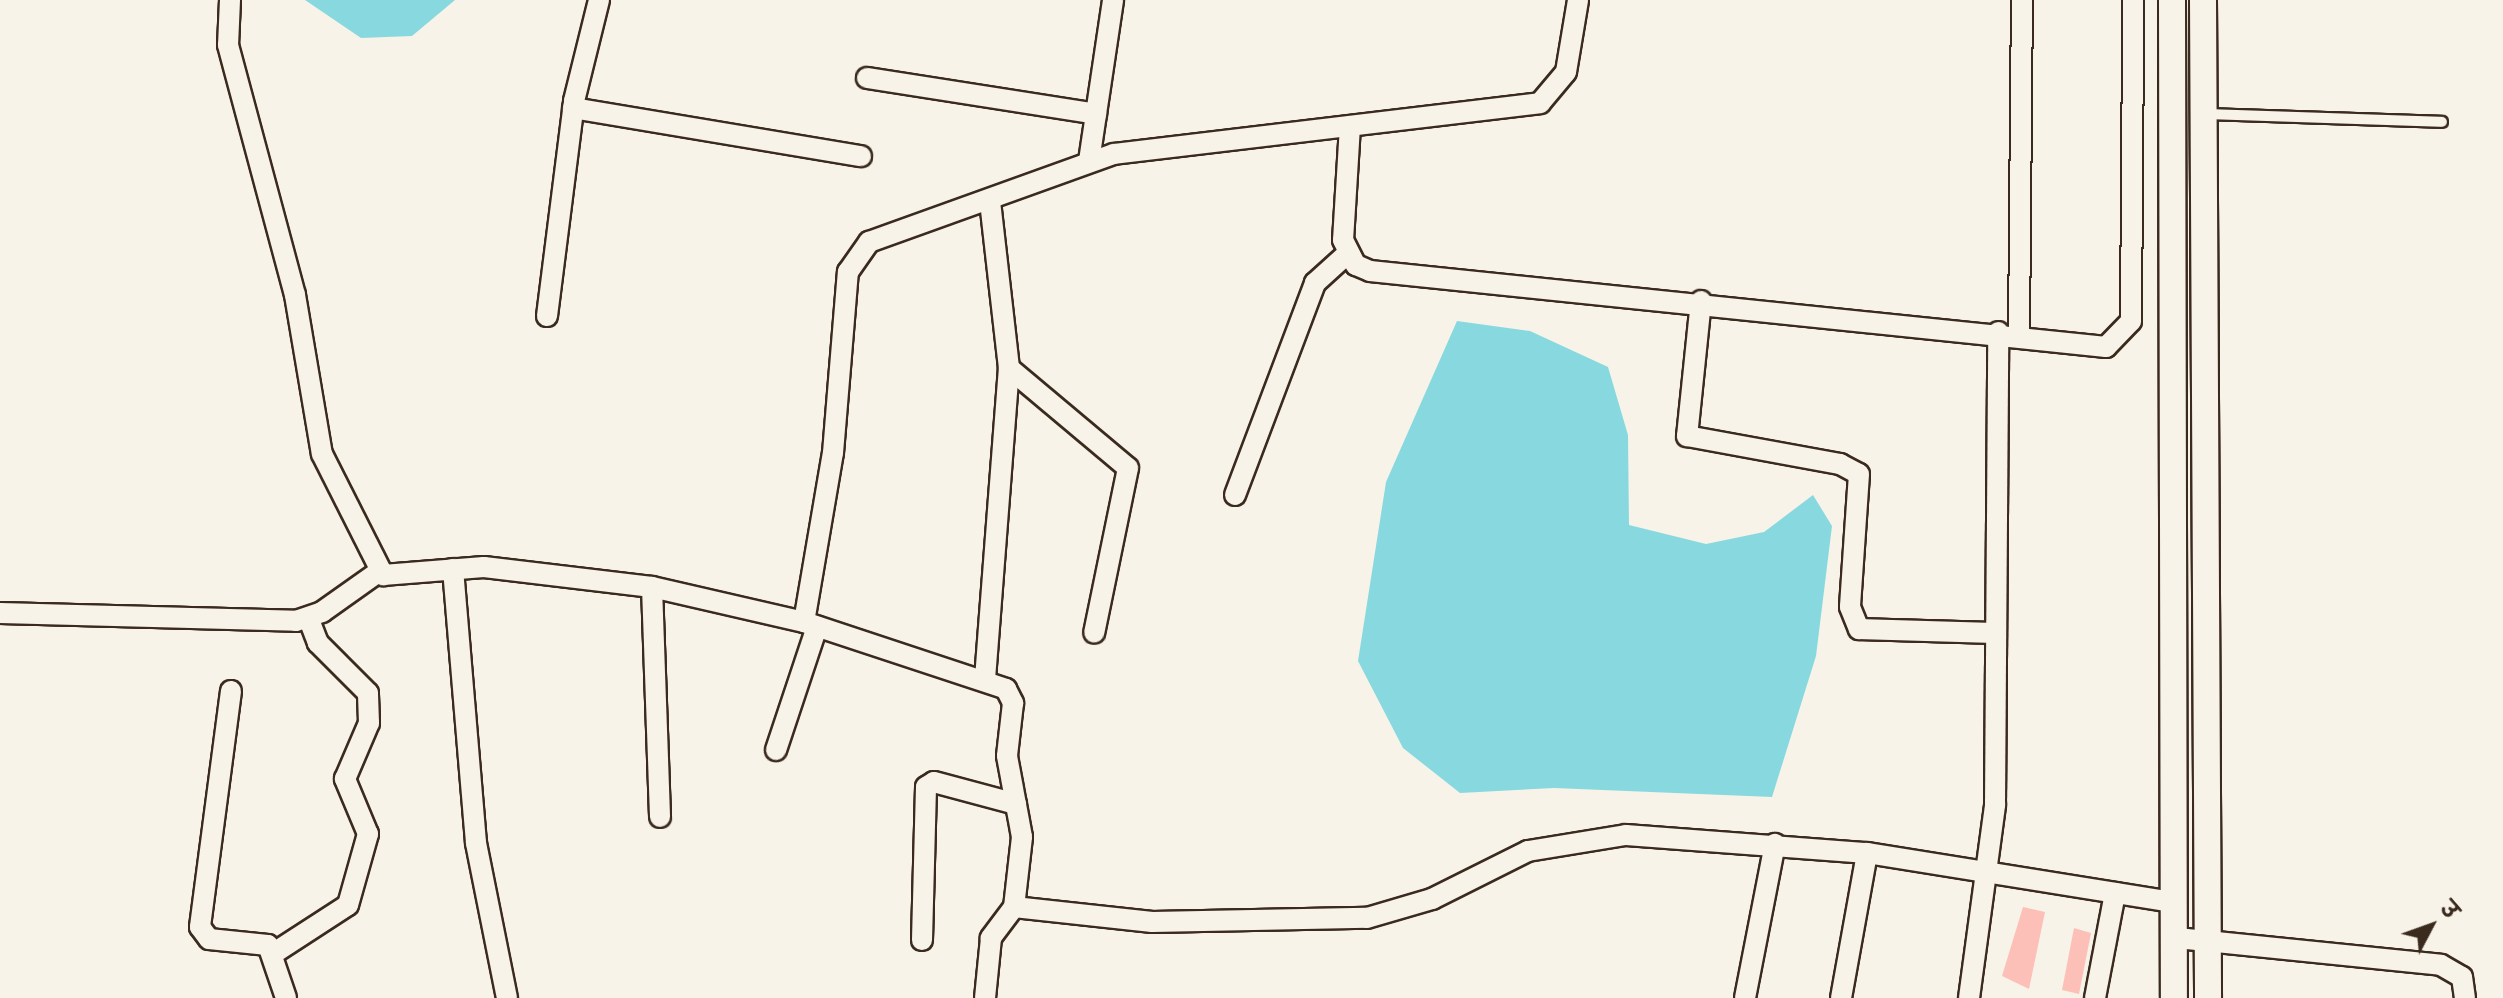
<!DOCTYPE html>
<html>
<head>
<meta charset="utf-8">
<style>
	body { margin:0 }
	#map { position:relative; width:2503px; height:998px; overflow:hidden; background:#f7f3e8; font-family:Sriracha,"Playpen Sans Deva",sans-serif }
	div>[style] { position:absolute }
	[style*='--x'] { left:calc(var(--x)*1px); top:calc(var(--y)*1px); width:calc(var(--w)*1px); rotate:calc(var(--a)*1deg) }
	.water>* { inset:0; background:#88d9df }
	.building>* { inset:0; background:#fcc0b8 }
	.roads { filter:drop-shadow(2px 0 #3b2a1e) drop-shadow(-2px 0 #3b2a1e) drop-shadow(0 2px #3b2a1e) drop-shadow(0 -2px #3b2a1e) }
	.service>* { height:10px; margin:-5px; padding:0 5px; transform-origin:5px; border-radius:5px; background:#f7f3e8 }
	.minor>* { height:20px; margin:-10px; padding:0 10px; transform-origin:10px; border-radius:10px; background:#f7f3e8 }
	.tertiary>* { height:26px; margin:-13px; padding:0 13px; transform-origin:13px; border-radius:13px; background:#f7f3e8 }
	span { translate:-50% -50%; white-space:nowrap; text-align:center; line-height:1.15; -webkit-text-stroke:6px #f7f3e8; paint-order:stroke }
	.north { position:absolute; left:2391px; top:886px; width:80px; height:80px; -webkit-text-stroke:6px #f7f3e8; paint-order:stroke; rotate:49deg; font-size:22px; font-weight:700; line-height:32px; text-align:center; color:#3b2a1e }
	.north::after { content:''; display:block; margin:auto; width:28px; height:36px; background:#3b2a1e; clip-path:polygon(50% 0,100% 100%,50% 72%,0 100%) }
</style>
</head>
<body>
<div id="map">
	<div class="water">
		<div style="clip-path:polygon(305px 0,455px 0,412px 36px,361px 38px)"></div>
		<div style="clip-path:polygon(1457px 321px,1530px 331px,1608px 367px,1628px 435px,1629px 525px,1706px 544px,1764px 532px,1813px 495px,1832px 526px,1816px 656px,1772px 797px,1554px 788px,1460px 793px,1403px 748px,1358px 661px,1386px 482px)"></div>
	</div>
	<div class="building">
		<div style="clip-path:polygon(2023px 907px,2045px 912px,2029px 989px,2002px 976px)"></div>
		<div style="clip-path:polygon(2074px 928px,2091px 933px,2079px 994px,2062px 990px)"></div>
	</div>
	<div class="roads">
		<div class="service">
			<div style="--x:2204;--y:114;--w:238;--a:1.9"></div>
		</div>
		<div class="minor">
			<div style="--x:230;--y:0;--w:45;--a:92.5"></div>
			<div style="--x:228;--y:45;--w:259;--a:75"></div>
			<div style="--x:295;--y:295;--w:161;--a:80.4"></div>
			<div style="--x:322;--y:454;--w:136;--a:63.2"></div>
			<div style="--x:383;--y:575;--w:101;--a:-4.5"></div>
			<div style="--x:484;--y:567;--w:169;--a:6.8"></div>
			<div style="--x:652;--y:587;--w:156;--a:13"></div>
			<div style="--x:804;--y:622;--w:213;--a:18.3"></div>
			<div style="--x:1006;--y:689;--w:16;--a:63"></div>
			<div style="--x:1013;--y:703;--w:53;--a:96.5"></div>
			<div style="--x:1007;--y:756;--w:82;--a:79.5"></div>
			<div style="--x:1022;--y:837;--w:70;--a:96.5"></div>
			<div style="--x:1014;--y:907;--w:39;--a:127"></div>
			<div style="--x:991;--y:938;--w:60;--a:95.7"></div>
			<div style="--x:867;--y:78;--w:232;--a:8.9"></div>
			<div style="--x:573;--y:108;--w:292;--a:9.5"></div>
			<div style="--x:1350;--y:126;--w:114;--a:93.5"></div>
			<div style="--x:1343;--y:240;--w:28;--a:63"></div>
			<div style="--x:1356;--y:265;--w:15;--a:23"></div>
			<div style="--x:1370;--y:271;--w:740;--a:5.9"></div>
			<div style="--x:2106;--y:347;--w:36;--a:-46"></div>
			<div style="--x:2131;--y:321;--w:321;--a:-89.6"></div>
			<div style="--x:1089;--y:161;--w:163;--a:-81.5"></div>
			<div style="--x:1701;--y:301;--w:136;--a:95.9"></div>
			<div style="--x:1687;--y:436;--w:156;--a:10.4"></div>
			<div style="--x:1840;--y:464;--w:21;--a:28"></div>
			<div style="--x:1859;--y:474;--w:133;--a:93.9"></div>
			<div style="--x:1850;--y:607;--w:24;--a:68"></div>
			<div style="--x:1859;--y:629;--w:134;--a:1.7"></div>
			<div style="--x:547;--y:316;--w:217;--a:-82.8"></div>
			<div style="--x:574;--y:101;--w:104;--a:-76.1"></div>
			<div style="--x:2019;--y:335;--w:335;--a:-89.5"></div>
			<div style="--x:1009;--y:368;--w:155;--a:40"></div>
			<div style="--x:1128;--y:468;--w:168;--a:101.6"></div>
			<div style="--x:1235;--y:495;--w:227;--a:-69.3"></div>
			<div style="--x:1315;--y:283;--w:43;--a:-42.2"></div>
			<div style="--x:453;--y:569;--w:275;--a:85.2"></div>
			<div style="--x:476;--y:843;--w:158;--a:78.7"></div>
			<div style="--x:652;--y:587;--w:230;--a:88"></div>
			<div style="--x:0;--y:613;--w:296;--a:1.5"></div>
			<div style="--x:296;--y:621;--w:28;--a:-19"></div>
			<div style="--x:322;--y:612;--w:71;--a:-35.3"></div>
			<div style="--x:804;--y:622;--w:171;--a:-80.3"></div>
			<div style="--x:833;--y:453;--w:182;--a:-85.3"></div>
			<div style="--x:848;--y:272;--w:37;--a:-55"></div>
			<div style="--x:869;--y:242;--w:260;--a:-19.8"></div>
			<div style="--x:1114;--y:154;--w:429;--a:-6.8"></div>
			<div style="--x:1540;--y:103;--w:40;--a:-50"></div>
			<div style="--x:1566;--y:72;--w:73;--a:-80.5"></div>
			<div style="--x:985;--y:679;--w:312;--a:-85.6"></div>
			<div style="--x:1009;--y:368;--w:167;--a:-96.5"></div>
			<div style="--x:231;--y:691;--w:238;--a:97.5"></div>
			<div style="--x:200;--y:927;--w:15;--a:53"></div>
			<div style="--x:209;--y:939;--w:59;--a:5.8"></div>
			<div style="--x:268;--y:945;--w:56;--a:71.2"></div>
			<div style="--x:776;--y:750;--w:130;--a:-71.6"></div>
			<div style="--x:1014;--y:907;--w:139;--a:6.2"></div>
			<div style="--x:1152;--y:922;--w:215;--a:-1.1"></div>
			<div style="--x:1367;--y:918;--w:68;--a:-16.3"></div>
			<div style="--x:1432;--y:899;--w:107;--a:-26.6"></div>
			<div style="--x:1528;--y:851;--w:99;--a:-9.3"></div>
			<div style="--x:1626;--y:835;--w:242;--a:4.3"></div>
			<div style="--x:1867;--y:853;--w:311;--a:9.1"></div>
			<div style="--x:2177;--y:938;--w:265;--a:5.8"></div>
			<div style="--x:2441;--y:965;--w:24;--a:30"></div>
			<div style="--x:2462;--y:977;--w:21;--a:82"></div>
			<div style="--x:922;--y:940;--w:153;--a:-88.5"></div>
			<div style="--x:926;--y:787;--w:9;--a:-32"></div>
			<div style="--x:934;--y:782;--w:85;--a:15"></div>
			<div style="--x:274;--y:953;--w:88;--a:-33"></div>
			<div style="--x:348;--y:905;--w:74;--a:-74.3"></div>
			<div style="--x:368;--y:834;--w:60;--a:-112.7"></div>
			<div style="--x:345;--y:779;--w:61;--a:-66.8"></div>
			<div style="--x:369;--y:723;--w:30;--a:-92"></div>
			<div style="--x:368;--y:693;--w:71;--a:-135"></div>
			<div style="--x:318;--y:643;--w:26;--a:-111"></div>
			<div style="--x:1745;--y:998;--w:157;--a:-79"></div>
			<div style="--x:1841;--y:998;--w:147;--a:-79.8"></div>
			<div style="--x:1969;--y:998;--w:195;--a:-82.3"></div>
			<div style="--x:1995;--y:805;--w:473;--a:-89.6"></div>
			<div style="--x:2095;--y:998;--w:107;--a:-79.2"></div>
		</div>
		<div class="tertiary">
			<div style="--x:2172;--y:0;--w:998;--a:89.89"></div>
			<div style="--x:2203;--y:0;--w:998;--a:89.71"></div>
		</div>
	</div>
	<div class="north">उ</div>
</div>
</body>
</html>
